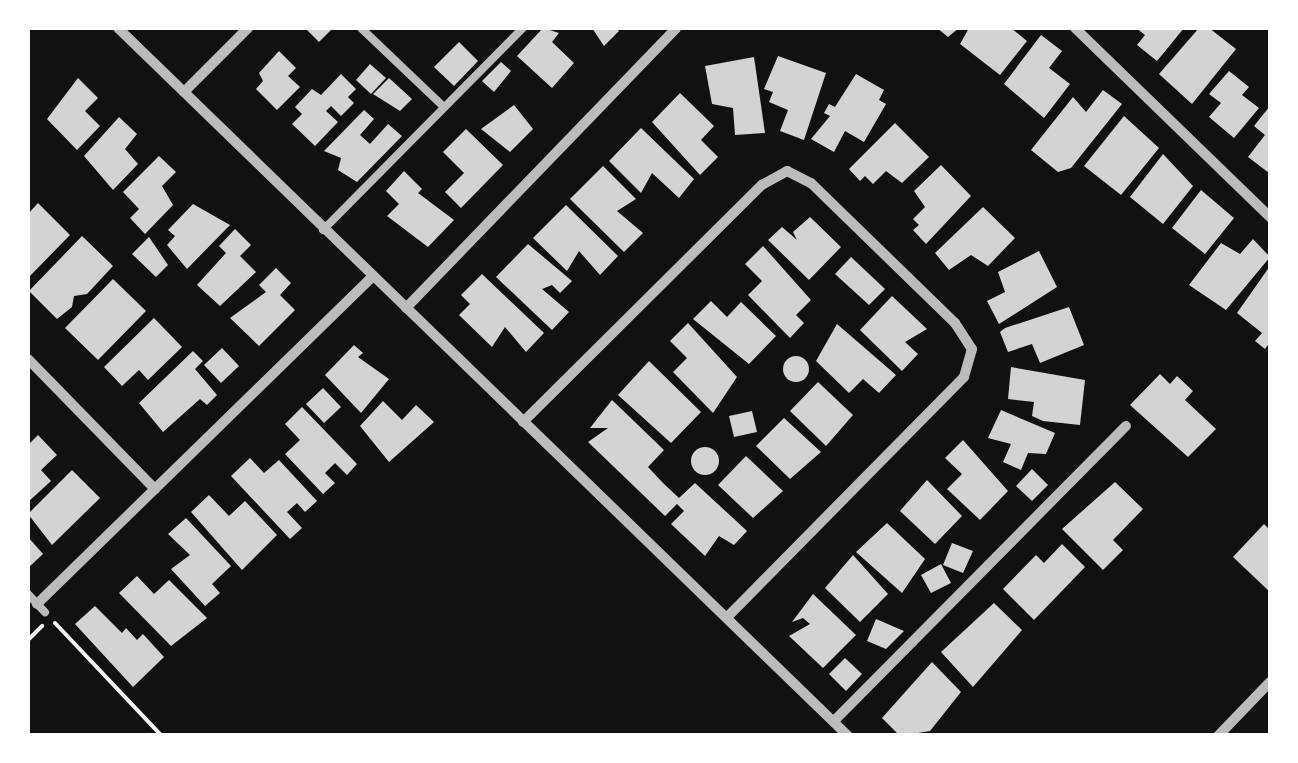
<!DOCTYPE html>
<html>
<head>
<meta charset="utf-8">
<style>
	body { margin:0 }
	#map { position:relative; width:1298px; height:763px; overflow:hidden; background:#111; font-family:Montserrat,sans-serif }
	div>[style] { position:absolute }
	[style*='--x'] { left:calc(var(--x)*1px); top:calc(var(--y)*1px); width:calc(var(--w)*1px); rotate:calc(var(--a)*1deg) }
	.building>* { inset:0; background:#d3d3d3 }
	.round { border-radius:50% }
	.path>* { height:4px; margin:-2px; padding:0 2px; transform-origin:2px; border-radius:2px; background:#f5f5f5 }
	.service>* { height:8px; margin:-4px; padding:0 4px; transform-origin:4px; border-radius:4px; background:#bcbcbc }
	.minor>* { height:10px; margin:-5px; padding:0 5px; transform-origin:5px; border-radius:5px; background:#bcbcbc }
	span { translate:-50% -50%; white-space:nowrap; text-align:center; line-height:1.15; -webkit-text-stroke:10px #fff; paint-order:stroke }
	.frame { position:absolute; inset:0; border:30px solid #fff; pointer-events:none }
</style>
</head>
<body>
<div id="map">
	<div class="building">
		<div style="clip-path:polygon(305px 28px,333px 28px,319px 42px)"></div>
		<div style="clip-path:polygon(543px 28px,559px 33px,552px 42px,574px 63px,552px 88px,517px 56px)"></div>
		<div style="clip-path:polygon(592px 28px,616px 28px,619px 31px,604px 46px)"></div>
		<div style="clip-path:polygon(937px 28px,959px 28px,948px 37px)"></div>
		<div style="clip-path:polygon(969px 28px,1011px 28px,1027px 41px,1000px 75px,960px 44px)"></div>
		<div style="clip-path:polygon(1136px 28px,1184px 28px,1157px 61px,1137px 45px,1145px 35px)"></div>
		<div style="clip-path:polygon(1199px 28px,1209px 28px,1236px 49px,1192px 104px,1159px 74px)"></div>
		<div style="clip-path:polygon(1041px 35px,1062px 51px,1049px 68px,1070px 84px,1044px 118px,1004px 84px)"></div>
		<div style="clip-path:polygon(459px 42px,478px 61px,454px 86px,434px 67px)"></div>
		<div style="clip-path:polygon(279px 51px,296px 68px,288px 76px,300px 87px,277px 110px,256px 89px,263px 81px,259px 73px)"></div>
		<div style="clip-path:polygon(778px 56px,826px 73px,804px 140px,780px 131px,788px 110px,769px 102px,773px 92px,764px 89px)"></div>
		<div style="clip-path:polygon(754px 57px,765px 133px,735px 135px,733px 108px,712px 104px,705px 66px)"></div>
		<div style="clip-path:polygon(501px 62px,511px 71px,494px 92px,482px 81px)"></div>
		<div style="clip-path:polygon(370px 64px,386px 78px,371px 94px,356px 80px)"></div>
		<div style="clip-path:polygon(1229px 71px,1249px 87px,1242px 95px,1259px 108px,1234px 138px,1209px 117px,1221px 103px,1209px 94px)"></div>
		<div style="clip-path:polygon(341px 74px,356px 89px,348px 97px,354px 103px,341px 116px,331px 106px,326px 111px,338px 122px,315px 146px,292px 124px,302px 114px,295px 107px,312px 89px,321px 95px)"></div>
		<div style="clip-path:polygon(856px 74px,884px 90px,879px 100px,886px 104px,864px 142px,845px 131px,834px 152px,811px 139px,830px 116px,824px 113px,829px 104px,835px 107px)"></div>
		<div style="clip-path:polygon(78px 78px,98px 98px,85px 111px,100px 126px,77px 150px,47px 119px)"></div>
		<div style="clip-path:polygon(389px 78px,412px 99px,400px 111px,373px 94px)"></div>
		<div style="clip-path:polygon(1103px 90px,1122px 104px,1071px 168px,1058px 172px,1031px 150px,1073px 97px,1086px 112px)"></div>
		<div style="clip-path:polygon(680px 93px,714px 126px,701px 140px,718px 157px,700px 175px,652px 122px)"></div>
		<div style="clip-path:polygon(514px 105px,533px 129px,510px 152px,481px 129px)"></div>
		<div style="clip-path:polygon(1270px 106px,1270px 171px,1269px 173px,1248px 157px,1265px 135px,1254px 126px)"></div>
		<div style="clip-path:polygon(364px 110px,374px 119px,360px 135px,370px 144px,388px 124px,402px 136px,357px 182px,338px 170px,341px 158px,324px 151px)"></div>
		<div style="clip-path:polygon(1124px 116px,1159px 148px,1121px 195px,1084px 166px)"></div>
		<div style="clip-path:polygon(119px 117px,137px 134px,125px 149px,138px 164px,113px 190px,84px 156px)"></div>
		<div style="clip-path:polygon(895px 123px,929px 157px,902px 183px,886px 171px,873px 184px,865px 176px,860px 181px,849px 169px)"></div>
		<div style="clip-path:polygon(641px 128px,694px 179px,679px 198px,652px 173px,641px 193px,609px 161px)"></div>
		<div style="clip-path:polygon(466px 129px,503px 165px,461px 208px,445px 192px,464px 173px,443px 152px)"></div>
		<div style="clip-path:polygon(1163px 154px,1193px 186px,1163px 224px,1130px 197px)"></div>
		<div style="clip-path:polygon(159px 156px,176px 172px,162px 186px,173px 205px,145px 234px,130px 218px,139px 209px,123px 192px)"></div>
		<div style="clip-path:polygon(941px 165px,971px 196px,926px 244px,913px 230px,919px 225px,913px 219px,925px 207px,914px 191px)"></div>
		<div style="clip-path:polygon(603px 166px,636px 199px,617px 211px,643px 233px,624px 252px,570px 199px)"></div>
		<div style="clip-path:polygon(404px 171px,422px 189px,418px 193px,454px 220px,428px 247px,387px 216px,399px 204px,386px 191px)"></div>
		<div style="clip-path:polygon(1201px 190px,1234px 218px,1205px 254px,1172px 228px)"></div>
		<div style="clip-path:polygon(38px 203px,70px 235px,28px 278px,28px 214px)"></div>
		<div style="clip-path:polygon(193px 204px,230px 225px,187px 269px,167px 245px,175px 236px,168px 230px)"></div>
		<div style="clip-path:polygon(566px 205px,618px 256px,600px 275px,579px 251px,567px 271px,533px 238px)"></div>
		<div style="clip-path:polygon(983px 207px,1015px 238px,988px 266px,971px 255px,949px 270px,935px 253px)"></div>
		<div style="clip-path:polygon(810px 217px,841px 247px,809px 280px,768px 240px,782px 227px,797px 240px,793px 232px)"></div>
		<div style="clip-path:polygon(235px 229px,251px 245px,240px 256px,256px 272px,220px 306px,197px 285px,226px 253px,219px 246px)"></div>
		<div style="clip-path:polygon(82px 236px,113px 266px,87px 294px,74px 296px,72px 307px,57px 319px,29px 291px)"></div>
		<div style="clip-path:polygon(149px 237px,168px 265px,156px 277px,132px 254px)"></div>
		<div style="clip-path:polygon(1253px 239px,1270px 257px,1226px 310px,1189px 285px,1221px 243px,1240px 254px)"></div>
		<div style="clip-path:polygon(528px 244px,572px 281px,560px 293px,552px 285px,542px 289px,569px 312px,552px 330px,496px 277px)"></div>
		<div style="clip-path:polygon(763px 246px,811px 300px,796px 315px,804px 323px,790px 338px,748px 295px,762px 281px,745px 264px)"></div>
		<div style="clip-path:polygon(1039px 251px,1057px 287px,999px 324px,987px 301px,1005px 292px,998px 272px)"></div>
		<div style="clip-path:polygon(851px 257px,885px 289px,869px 305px,835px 274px)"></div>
		<div style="clip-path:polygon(1270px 266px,1270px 342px,1265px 349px,1255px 341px,1262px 333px,1237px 313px)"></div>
		<div style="clip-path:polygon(276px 268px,291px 283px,280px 295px,295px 310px,259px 346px,230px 318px,266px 292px,259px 285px)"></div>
		<div style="clip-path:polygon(482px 274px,544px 333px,526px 352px,505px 327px,492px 347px,459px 315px,470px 304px,461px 295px)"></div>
		<div style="clip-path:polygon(113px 279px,146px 311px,98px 360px,65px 328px)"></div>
		<div style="clip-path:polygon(892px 296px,927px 329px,905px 342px,918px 354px,902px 371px,860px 330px)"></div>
		<div style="clip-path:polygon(711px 301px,727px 317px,741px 302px,776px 336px,749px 364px,693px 319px)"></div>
		<div style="clip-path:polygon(1069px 307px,1084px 345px,1040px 363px,1032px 344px,1008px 352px,1000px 332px,1005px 328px)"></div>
		<div style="clip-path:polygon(154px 318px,182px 347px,148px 380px,139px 370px,122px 386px,104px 367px)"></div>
		<div style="clip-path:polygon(688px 323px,737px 377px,713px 413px,673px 372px,687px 358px,670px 341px)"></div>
		<div style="clip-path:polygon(837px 324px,896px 375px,879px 393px,863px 379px,849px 393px,816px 361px)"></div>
		<div style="clip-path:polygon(354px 345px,363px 353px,358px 357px,389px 379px,361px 413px,325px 375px)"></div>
		<div style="clip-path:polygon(222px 348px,239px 366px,221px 383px,204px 365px)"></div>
		<div style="clip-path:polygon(193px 351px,203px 361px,195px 369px,217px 395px,207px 405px,200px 399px,163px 432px,139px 403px)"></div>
		<div class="round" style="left:783px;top:356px;width:26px;height:26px"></div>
		<div style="clip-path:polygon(649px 361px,701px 412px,671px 443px,618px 395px)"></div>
		<div style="clip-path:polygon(1011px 367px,1085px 380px,1080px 425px,1043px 421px,1032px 416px,1034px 402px,1008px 399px)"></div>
		<div style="clip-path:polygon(1160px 374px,1170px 384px,1177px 376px,1193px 391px,1185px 400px,1216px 429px,1188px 457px,1130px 405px)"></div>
		<div style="clip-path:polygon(818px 382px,853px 415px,826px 446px,790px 411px)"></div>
		<div style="clip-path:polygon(323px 388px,341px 407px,324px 423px,306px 404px)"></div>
		<div style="clip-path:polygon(612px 400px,664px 450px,648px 467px,663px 483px,679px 498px,695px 483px,747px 531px,734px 545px,719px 536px,705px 556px,671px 524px,684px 511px,677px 504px,665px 516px,588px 442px,608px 428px,590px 428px)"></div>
		<div style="clip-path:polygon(383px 401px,402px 420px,416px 405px,434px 422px,389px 462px,360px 426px)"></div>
		<div style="clip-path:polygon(302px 407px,357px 464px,347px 475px,335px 463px,325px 473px,335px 483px,323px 494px,285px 454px,300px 440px,285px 424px)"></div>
		<div style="clip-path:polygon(1001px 410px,1055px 433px,1046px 454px,1028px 453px,1021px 470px,1003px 462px,1011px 444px,988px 438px)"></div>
		<div style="clip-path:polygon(752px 411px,757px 432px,734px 437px,729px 416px)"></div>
		<div style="clip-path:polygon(784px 418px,821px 452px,790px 479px,756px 446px)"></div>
		<div style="clip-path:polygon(38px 435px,57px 455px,41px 470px,51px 481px,28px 502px,28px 445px)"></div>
		<div style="clip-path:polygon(963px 440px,1008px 491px,980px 520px,947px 489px,962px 474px,945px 458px)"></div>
		<div class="round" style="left:691px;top:447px;width:28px;height:28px"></div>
		<div style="clip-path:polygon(746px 456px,783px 491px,753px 518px,718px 485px)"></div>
		<div style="clip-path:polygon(250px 458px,264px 473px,279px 460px,317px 501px,305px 512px,297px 503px,287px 512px,302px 528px,290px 539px,231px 476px)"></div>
		<div style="clip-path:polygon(1032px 469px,1048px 485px,1032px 501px,1016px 486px)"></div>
		<div style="clip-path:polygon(72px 470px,100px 498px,52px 545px,28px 514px)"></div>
		<div style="clip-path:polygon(927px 480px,962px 516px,935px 544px,900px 511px)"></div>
		<div style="clip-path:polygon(1115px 482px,1143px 509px,1113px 540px,1123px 550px,1103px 570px,1062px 529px)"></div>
		<div style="clip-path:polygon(209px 495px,229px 516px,245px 501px,277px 535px,242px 570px,191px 512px)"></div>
		<div style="clip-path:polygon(186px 518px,231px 566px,212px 584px,220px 593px,205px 606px,171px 569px,190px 555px,168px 534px)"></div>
		<div style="clip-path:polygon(887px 523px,925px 559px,902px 593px,856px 552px)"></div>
		<div style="clip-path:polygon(1264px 524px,1270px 530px,1270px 592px,1233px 557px)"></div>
		<div style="clip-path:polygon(28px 537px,43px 554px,28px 568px)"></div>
		<div style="clip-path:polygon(952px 543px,973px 551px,963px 573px,943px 565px)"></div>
		<div style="clip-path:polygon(1062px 544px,1085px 567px,1034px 620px,1003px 589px,1036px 555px,1044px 563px)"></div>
		<div style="clip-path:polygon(853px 555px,888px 594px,860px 622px,825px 588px)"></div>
		<div style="clip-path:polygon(941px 564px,951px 583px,931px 593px,921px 575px)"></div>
		<div style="clip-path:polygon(137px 576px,154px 594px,169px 580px,207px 618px,171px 646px,119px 593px)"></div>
		<div style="clip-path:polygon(813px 594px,856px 635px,823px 668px,789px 636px,810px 624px,803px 618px,792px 622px)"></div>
		<div style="clip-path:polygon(994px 603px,1022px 630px,973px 687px,941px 652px)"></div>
		<div style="clip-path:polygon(95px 606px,122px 633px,126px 628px,137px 640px,143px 634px,164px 657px,133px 687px,75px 624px)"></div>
		<div style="clip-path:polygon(876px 619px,904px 631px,886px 649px,867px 641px)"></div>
		<div style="clip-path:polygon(845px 658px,862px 674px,846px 691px,829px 674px)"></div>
		<div style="clip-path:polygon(932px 662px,961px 692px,930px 731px,900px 736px,882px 718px)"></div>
	</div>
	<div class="path">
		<div style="--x:55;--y:623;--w:156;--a:46.6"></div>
		<div style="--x:28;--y:640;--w:20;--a:-45"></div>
	</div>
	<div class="service">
		<div style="--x:361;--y:28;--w:115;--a:43.6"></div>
		<div style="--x:323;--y:230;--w:284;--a:-45.3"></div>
		<div style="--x:28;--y:594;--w:25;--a:47"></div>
	</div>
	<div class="minor">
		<div style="--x:118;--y:28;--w:1017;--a:44.12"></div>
		<div style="--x:1075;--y:28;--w:272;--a:44.1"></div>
		<div style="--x:184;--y:92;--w:91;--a:-45"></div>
		<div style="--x:406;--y:308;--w:389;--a:-46"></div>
		<div style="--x:28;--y:359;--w:182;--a:45.7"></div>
		<div style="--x:523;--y:422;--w:337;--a:-44.8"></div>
		<div style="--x:762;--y:185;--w:29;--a:-29"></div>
		<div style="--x:787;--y:171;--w:27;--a:27"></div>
		<div style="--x:811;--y:183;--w:201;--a:44.2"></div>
		<div style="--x:955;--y:323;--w:31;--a:57"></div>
		<div style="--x:972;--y:349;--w:29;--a:106"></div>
		<div style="--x:964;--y:377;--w:336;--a:134.6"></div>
		<div style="--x:37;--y:604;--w:468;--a:-44.3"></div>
		<div style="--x:834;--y:721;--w:415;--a:-45.3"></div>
		<div style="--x:1218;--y:736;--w:75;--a:-46.1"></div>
	</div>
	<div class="frame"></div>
</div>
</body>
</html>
